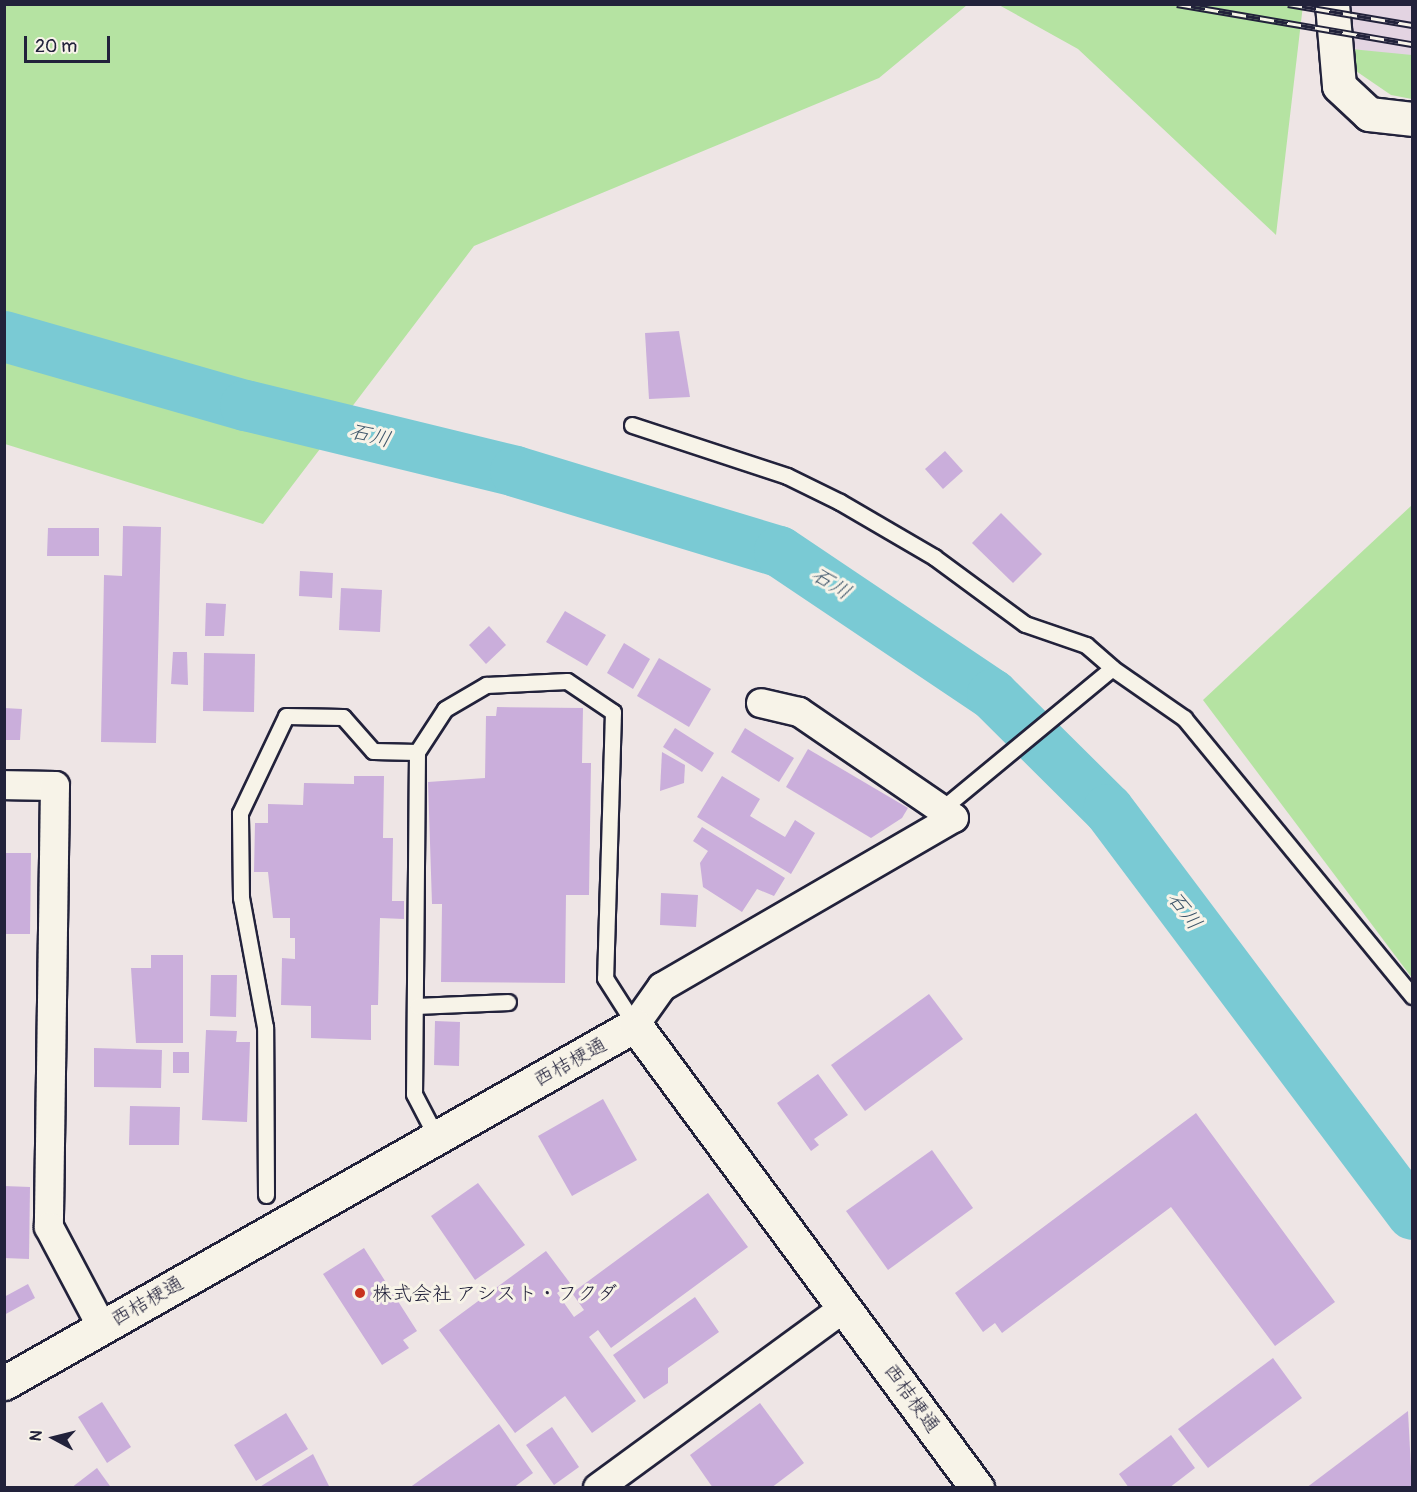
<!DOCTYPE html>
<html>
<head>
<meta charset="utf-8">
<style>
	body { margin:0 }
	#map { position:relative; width:1417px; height:1492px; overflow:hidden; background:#eee5e5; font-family:Pangolin,"Klee One",sans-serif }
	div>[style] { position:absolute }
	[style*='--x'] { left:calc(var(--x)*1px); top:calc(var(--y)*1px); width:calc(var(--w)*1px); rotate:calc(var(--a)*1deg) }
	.built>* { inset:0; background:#e3d4e2 }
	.green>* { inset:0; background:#b5e3a2 }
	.river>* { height:51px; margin:-25.5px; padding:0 25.5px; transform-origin:25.5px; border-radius:25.5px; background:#7acad4 }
	.building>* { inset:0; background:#caaedb }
	.roads { filter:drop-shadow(2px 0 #22223b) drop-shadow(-2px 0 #22223b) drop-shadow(0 2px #22223b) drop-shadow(0 -2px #22223b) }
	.lane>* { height:15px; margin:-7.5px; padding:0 7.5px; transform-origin:7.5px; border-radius:7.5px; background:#f7f3e8 }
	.street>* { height:28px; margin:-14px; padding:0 14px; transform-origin:14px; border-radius:14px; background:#f7f3e8 }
	.secondary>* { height:33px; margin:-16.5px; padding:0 16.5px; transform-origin:16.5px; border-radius:16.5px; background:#f7f3e8 }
	.rail>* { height:7px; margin-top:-3.5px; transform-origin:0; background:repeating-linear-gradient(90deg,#f7f3e8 0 14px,#22223b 0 28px); box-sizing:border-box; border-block:2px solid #22223b }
	.dots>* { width:16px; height:16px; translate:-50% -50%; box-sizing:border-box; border:3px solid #f7f3e8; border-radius:50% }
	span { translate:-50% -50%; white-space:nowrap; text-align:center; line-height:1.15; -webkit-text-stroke:6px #f7f3e8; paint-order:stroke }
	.street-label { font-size:20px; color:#22223b }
	.poi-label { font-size:20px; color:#22223b }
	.left { translate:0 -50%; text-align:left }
	.water-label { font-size:21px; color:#3c5469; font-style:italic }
	.frame { position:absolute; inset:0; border:6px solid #22223b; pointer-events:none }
	.north { position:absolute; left:24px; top:1408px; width:60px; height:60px; -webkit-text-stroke:4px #f7f3e8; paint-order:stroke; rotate:277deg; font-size:16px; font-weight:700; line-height:24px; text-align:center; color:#22223b }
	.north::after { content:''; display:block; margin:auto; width:21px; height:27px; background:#22223b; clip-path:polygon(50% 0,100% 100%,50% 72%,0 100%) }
	.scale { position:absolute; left:24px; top:36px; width:86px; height:27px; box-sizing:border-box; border:3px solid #22223b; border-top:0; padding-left:8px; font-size:18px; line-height:21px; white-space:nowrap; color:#22223b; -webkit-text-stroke:4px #f7f3e8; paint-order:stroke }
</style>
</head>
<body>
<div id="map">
	<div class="built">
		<div style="clip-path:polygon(1349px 5px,1412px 5px,1412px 62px,1351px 49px)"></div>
	</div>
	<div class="green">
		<div style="clip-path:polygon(4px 5px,5px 4px,967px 5px,879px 78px,474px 246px,263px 524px,5px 444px)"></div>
		<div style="clip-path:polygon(999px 5px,1303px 5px,1276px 235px,1078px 49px)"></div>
		<div style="clip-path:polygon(1351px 49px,1412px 55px,1412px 99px,1391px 95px,1353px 69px)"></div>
		<div style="clip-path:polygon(1412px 505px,1412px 978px,1203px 700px)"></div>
	</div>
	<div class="river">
		<div style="--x:4;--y:336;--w:251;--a:16"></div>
		<div style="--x:245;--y:405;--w:278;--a:13.7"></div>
		<div style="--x:515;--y:471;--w:276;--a:16.9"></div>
		<div style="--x:779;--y:551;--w:257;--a:33.9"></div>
		<div style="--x:992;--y:694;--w:163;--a:44.8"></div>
		<div style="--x:1108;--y:809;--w:506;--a:53.11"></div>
	</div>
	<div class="building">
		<div style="clip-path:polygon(679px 331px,690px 397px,649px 399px,645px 333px)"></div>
		<div style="clip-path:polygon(945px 451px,963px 471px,943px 489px,925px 469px)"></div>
		<div style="clip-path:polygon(1001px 513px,1042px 554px,1013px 583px,972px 543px)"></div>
		<div style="clip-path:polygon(123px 526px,161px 527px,156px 743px,101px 742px,104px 575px,122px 576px)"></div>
		<div style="clip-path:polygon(48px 528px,99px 528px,99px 556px,47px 556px)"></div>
		<div style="clip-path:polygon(300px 571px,333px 573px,332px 598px,299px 596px)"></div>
		<div style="clip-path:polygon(341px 588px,382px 590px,380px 632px,339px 630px)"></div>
		<div style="clip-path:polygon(206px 603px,226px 604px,224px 636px,205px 636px)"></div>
		<div style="clip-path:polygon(565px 611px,606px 635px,587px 666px,546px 642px)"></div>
		<div style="clip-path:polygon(489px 626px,506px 645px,486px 664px,469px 645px)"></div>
		<div style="clip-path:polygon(624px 643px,650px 659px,633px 689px,607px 673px)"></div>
		<div style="clip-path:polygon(173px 652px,187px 652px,188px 685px,171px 684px)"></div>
		<div style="clip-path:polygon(204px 653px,255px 654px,254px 712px,203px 711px)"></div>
		<div style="clip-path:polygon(659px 658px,711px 689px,689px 727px,637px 696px)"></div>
		<div style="clip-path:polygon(497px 707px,583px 708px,582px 763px,591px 763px,589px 895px,566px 895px,565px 983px,441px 982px,442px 904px,432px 904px,428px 782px,485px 778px,486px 716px,496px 716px)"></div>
		<div style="clip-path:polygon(4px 708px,22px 709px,20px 740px,4px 740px)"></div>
		<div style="clip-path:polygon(675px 728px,714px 753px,702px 772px,663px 747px)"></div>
		<div style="clip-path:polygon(745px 728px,794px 758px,779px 782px,731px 752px)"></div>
		<div style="clip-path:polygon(808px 749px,908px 808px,902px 818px,871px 838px,786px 787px)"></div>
		<div style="clip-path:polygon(662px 752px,685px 765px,684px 783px,660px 791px)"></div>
		<div style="clip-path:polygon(354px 776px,384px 776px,383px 838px,393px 838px,392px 901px,404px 901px,404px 919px,380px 918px,378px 1005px,371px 1005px,371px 1040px,311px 1038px,311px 1006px,281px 1005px,282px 958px,295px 959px,295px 938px,290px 938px,290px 918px,273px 918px,268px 872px,254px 872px,255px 823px,268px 823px,268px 804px,303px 805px,304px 783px,354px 784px)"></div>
		<div style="clip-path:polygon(722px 776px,760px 799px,750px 816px,785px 837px,795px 820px,815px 833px,791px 874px,697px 817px)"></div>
		<div style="clip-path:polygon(702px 827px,785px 878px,774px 896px,757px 889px,742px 912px,703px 887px,700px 863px,708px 851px,693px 841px)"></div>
		<div style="clip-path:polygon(5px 853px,31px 853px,30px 934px,5px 934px)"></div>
		<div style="clip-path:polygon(661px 893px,698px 895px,696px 927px,660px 925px)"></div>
		<div style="clip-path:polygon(151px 955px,183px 955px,183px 1043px,136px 1043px,131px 968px,151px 968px)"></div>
		<div style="clip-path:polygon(211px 975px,237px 975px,236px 1017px,210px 1016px)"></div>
		<div style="clip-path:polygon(929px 994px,963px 1039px,865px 1111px,831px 1065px)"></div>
		<div style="clip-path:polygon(435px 1021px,460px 1022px,459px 1066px,434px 1065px)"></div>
		<div style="clip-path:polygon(206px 1030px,237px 1031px,236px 1042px,250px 1042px,247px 1122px,202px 1120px)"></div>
		<div style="clip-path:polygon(94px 1048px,162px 1050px,161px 1088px,94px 1087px)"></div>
		<div style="clip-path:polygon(173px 1052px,189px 1052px,189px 1073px,173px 1073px)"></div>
		<div style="clip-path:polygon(818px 1074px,848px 1115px,814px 1139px,819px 1145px,811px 1151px,777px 1103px)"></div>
		<div style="clip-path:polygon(603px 1099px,637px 1160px,572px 1196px,538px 1136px)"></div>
		<div style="clip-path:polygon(130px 1106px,180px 1107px,179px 1145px,129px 1145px)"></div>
		<div style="clip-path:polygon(1196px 1113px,1335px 1302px,1275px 1346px,1171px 1207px,1002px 1333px,995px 1323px,983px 1332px,955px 1293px)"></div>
		<div style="clip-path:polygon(932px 1150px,973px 1208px,888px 1270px,846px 1211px)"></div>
		<div style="clip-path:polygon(478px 1183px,525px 1245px,475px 1280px,431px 1216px)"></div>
		<div style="clip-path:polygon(4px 1186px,30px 1187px,29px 1259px,4px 1258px)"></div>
		<div style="clip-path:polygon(708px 1193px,748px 1247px,611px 1348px,598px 1330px,589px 1337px,636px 1401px,592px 1433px,565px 1396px,515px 1433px,439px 1330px,546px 1251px,570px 1283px,557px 1293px,574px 1317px,584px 1310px,572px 1293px)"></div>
		<div style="clip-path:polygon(364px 1248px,417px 1331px,403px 1340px,409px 1348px,382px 1365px,323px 1274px)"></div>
		<div style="clip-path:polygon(28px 1284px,35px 1298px,4px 1315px,4px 1297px)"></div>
		<div style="clip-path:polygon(695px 1297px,719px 1332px,668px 1368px,668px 1383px,644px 1399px,613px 1355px)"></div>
		<div style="clip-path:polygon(1273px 1358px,1302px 1398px,1208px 1468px,1178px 1429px)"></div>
		<div style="clip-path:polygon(102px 1402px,131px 1447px,107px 1463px,78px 1417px)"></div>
		<div style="clip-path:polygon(760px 1403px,804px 1463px,771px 1488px,713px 1488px,690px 1455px)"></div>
		<div style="clip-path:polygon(1408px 1411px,1412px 1488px,1306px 1488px)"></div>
		<div style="clip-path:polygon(286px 1413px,308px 1449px,256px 1481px,234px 1445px)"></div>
		<div style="clip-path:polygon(499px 1424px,533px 1473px,513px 1488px,409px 1488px)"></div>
		<div style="clip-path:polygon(552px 1427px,579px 1467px,554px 1485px,526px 1445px)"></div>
		<div style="clip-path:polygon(1171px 1435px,1195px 1468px,1169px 1488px,1129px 1488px,1119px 1474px)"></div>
		<div style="clip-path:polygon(313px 1454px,330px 1488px,258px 1488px)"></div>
		<div style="clip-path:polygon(97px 1468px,110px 1486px,71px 1488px)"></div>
	</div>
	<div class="roads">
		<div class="lane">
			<div style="--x:632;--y:425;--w:163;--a:18.2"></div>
			<div style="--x:787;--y:476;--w:59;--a:26.1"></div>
			<div style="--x:840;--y:502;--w:109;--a:30.3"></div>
			<div style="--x:934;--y:557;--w:113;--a:36.4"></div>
			<div style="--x:1025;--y:624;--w:65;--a:19"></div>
			<div style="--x:1086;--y:645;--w:35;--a:41"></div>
			<div style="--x:417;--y:752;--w:342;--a:90.5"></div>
			<div style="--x:414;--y:1094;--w:47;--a:62.4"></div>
			<div style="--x:943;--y:808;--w:219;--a:-39.6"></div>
			<div style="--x:1112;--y:668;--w:88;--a:34.8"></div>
			<div style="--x:1184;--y:718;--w:360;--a:50.6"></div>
			<div style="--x:417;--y:1006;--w:91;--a:-2.5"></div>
			<div style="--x:266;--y:1195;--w:168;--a:-90.3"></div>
			<div style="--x:265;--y:1027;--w:131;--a:-100.5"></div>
			<div style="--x:241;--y:898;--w:85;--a:-90.7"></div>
			<div style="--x:240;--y:813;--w:107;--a:-64.6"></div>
			<div style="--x:286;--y:716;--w:57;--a:1"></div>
			<div style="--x:343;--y:717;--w:45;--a:48.6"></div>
			<div style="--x:373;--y:751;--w:44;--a:1.3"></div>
			<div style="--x:417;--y:752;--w:51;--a:-56.9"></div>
			<div style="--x:445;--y:709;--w:48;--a:-30.3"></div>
			<div style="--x:486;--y:685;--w:81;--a:-2.8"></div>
			<div style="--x:567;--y:681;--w:55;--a:34"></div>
			<div style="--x:613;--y:712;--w:266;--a:91.7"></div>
			<div style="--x:605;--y:978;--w:56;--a:57.4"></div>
		</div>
		<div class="street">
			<div style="--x:4;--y:785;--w:51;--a:1.1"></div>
			<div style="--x:55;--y:786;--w:441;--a:90.8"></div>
			<div style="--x:49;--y:1227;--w:113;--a:62.1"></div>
			<div style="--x:635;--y:1025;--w:47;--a:-54.6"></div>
			<div style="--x:662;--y:987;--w:337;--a:-30.1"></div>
			<div style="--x:954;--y:818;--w:188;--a:-145.6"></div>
			<div style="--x:799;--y:712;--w:39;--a:-167"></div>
			<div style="--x:598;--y:1488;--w:306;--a:-36.2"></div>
		</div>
		<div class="secondary">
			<div style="--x:1332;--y:4;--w:82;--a:85.1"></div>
			<div style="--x:1339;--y:86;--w:41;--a:43"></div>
			<div style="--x:1369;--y:114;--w:43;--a:6.6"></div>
			<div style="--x:4;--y:1383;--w:725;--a:-29.57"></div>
			<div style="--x:635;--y:1025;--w:576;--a:53.55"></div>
		</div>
	</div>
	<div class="rail">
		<div style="--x:1177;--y:4;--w:238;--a:9.7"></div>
		<div style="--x:1288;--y:4;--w:126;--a:9.6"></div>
	</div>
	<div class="dots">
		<div style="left:360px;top:1293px;background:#c8321e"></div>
	</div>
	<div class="street-label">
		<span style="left:570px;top:1062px;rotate:-29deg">西桔梗通</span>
		<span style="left:147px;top:1301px;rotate:-30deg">西桔梗通</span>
		<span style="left:912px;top:1398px;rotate:54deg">西桔梗通</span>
	</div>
	<div class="poi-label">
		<span class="left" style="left:372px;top:1293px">株式会社 アシスト・フクダ</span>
	</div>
	<div class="water-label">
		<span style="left:370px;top:436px;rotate:14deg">石川</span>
		<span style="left:831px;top:584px;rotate:32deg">石川</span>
		<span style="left:1184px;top:911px;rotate:53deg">石川</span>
	</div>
	<div class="frame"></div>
	<div class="north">N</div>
	<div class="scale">20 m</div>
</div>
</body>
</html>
